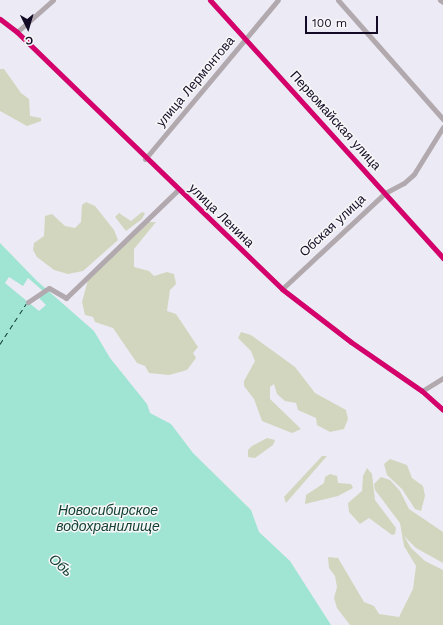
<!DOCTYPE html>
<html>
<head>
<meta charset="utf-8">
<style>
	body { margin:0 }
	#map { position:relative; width:443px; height:625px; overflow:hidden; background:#eceaf4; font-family:"Work Sans",sans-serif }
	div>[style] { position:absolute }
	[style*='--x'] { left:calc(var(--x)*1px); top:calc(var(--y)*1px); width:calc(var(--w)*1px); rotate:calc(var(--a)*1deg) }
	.green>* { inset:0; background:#d3d6be }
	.water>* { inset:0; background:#a0e4d4 }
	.pier>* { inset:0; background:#eceaf4 }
	.ferry>* { height:1px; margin-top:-0.5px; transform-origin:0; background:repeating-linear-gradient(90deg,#134035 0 5px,transparent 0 9px) }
	.minor>* { height:5px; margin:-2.5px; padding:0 2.5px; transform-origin:2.5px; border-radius:2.5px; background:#b1a9ae }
	.cycleway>* { height:5px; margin:-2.5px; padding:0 2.5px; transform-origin:2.5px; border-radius:2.5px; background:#d6006c }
	span { translate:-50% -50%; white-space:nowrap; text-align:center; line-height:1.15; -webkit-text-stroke:3px #f7f7f7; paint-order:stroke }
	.street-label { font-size:13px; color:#130a25 }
	.water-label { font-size:14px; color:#134035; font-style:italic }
	.north { position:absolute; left:8px; top:8px; width:40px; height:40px; -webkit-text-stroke:3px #f7f7f7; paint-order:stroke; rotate:175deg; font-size:11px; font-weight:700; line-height:16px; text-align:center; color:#130a25 }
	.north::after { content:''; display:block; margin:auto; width:14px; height:18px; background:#130a25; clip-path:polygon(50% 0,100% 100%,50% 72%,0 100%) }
	.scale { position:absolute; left:305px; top:16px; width:73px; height:18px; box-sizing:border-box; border:2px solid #130a25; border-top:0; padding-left:5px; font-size:12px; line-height:14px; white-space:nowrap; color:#130a25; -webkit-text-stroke:3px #f7f7f7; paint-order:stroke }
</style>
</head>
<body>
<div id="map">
	<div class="green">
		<div style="clip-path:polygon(0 69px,4px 69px,21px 93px,29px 99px,30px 116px,41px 118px,41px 121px,27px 126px,0 111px)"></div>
		<div style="clip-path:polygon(86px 202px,95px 206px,114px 230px,118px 240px,83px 271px,68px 274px,54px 270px,37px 257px,33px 250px,34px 243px,44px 236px,45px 216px,52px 214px,65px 226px,75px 228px,81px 222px,82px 205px)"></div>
		<div style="clip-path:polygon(142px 212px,145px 213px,142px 219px,126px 231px,115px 217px,119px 213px,131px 221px)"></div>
		<div style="clip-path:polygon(148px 222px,156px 222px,134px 249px,134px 267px,149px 271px,154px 276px,167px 272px,174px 274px,176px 284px,170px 290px,167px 311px,176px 314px,198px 347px,193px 353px,196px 358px,187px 370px,169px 375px,149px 373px,145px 366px,137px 363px,113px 328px,95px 322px,93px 317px,85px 315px,82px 302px,88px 280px)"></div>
		<div style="clip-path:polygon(241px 332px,251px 335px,295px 367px,315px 393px,346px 410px,348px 419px,344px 429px,330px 432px,317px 425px,316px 418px,298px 410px,296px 403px,285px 401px,277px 394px,274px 384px,270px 387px,270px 399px,301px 429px,292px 433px,262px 421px,254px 399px,244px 386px,244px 381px,255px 361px,251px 351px,238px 338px)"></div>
		<div style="clip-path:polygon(267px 438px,275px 440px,273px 445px,255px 458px,248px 457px,248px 450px,252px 446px)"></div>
		<div style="clip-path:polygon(322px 456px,327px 456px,286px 503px,284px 497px)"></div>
		<div style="clip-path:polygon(390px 459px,407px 465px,412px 478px,423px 486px,425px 496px,421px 511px,415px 509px,402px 489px,387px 475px,384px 464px)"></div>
		<div style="clip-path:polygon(367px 468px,372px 474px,375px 500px,396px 528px,395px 534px,392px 535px,369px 518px,360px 524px,349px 512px,348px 503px,362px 491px,363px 476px)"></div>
		<div style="clip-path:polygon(330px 474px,337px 476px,338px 483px,351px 484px,353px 488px,338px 496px,305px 504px,306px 495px,324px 483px,325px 477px)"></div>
		<div style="clip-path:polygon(381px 477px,390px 480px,400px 491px,409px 509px,443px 532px,443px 563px,416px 548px,404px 536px,411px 548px,425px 561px,443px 570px,443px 625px,350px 625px,337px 608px,334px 598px,337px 587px,335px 576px,329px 568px,328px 557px,338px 558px,364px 602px,374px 606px,379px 614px,399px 617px,413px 589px,416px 566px,404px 546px,400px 523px,375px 490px,374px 484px)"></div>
	</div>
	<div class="water">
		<div style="clip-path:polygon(0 243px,37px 281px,94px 331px,110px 358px,147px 404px,150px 413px,171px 424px,193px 453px,251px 510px,259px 532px,290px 561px,331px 625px,0 625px)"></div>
	</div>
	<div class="pier">
		<div style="clip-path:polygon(9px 277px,23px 286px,28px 278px,43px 291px,39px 298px,46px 305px,39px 311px,5px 283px)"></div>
	</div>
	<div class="ferry">
		<div style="--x:0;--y:344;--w:48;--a:-57"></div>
	</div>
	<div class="minor">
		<div style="--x:210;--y:0;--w:348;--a:47.9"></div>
		<div style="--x:338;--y:0;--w:159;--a:48.6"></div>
		<div style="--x:440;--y:0;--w:4;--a:34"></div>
		<div style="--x:0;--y:19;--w:21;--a:37"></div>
		<div style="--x:17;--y:32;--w:369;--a:44.1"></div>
		<div style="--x:282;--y:289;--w:87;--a:37.5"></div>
		<div style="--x:351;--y:342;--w:86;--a:34.6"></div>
		<div style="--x:422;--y:391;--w:28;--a:42"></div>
		<div style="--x:17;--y:32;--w:48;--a:-41.6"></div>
		<div style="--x:145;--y:159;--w:207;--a:-50.1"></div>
		<div style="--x:282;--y:289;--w:141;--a:-43"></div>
		<div style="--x:385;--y:193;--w:21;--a:-28"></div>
		<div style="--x:404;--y:183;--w:13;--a:-42"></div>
		<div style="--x:414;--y:174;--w:55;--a:-58.3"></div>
		<div style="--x:28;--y:302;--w:25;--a:-34"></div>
		<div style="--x:49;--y:288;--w:20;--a:30"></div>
		<div style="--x:66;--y:298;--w:156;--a:-44"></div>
		<div style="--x:422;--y:391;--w:25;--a:-32"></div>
	</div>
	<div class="cycleway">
		<div style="--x:210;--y:0;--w:348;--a:47.9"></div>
		<div style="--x:0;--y:19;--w:21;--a:37"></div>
		<div style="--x:17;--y:32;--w:369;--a:44.1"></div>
		<div style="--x:282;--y:289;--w:87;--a:37.5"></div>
		<div style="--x:351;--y:342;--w:86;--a:34.6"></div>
		<div style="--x:422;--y:391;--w:28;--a:42"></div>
	</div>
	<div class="street-label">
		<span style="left:196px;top:82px;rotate:-50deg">улица Лермонтова</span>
		<span style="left:335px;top:121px;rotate:48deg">Первомайская улица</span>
		<span style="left:221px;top:216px;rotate:44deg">улица Ленина</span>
		<span style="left:333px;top:226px;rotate:-43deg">Обская улица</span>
	</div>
	<div class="water-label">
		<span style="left:108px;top:518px">Новосибирское<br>водохранилище</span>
		<span style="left:61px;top:565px;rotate:41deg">Обь</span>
	</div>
	<div class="north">С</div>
	<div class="scale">100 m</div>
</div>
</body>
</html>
